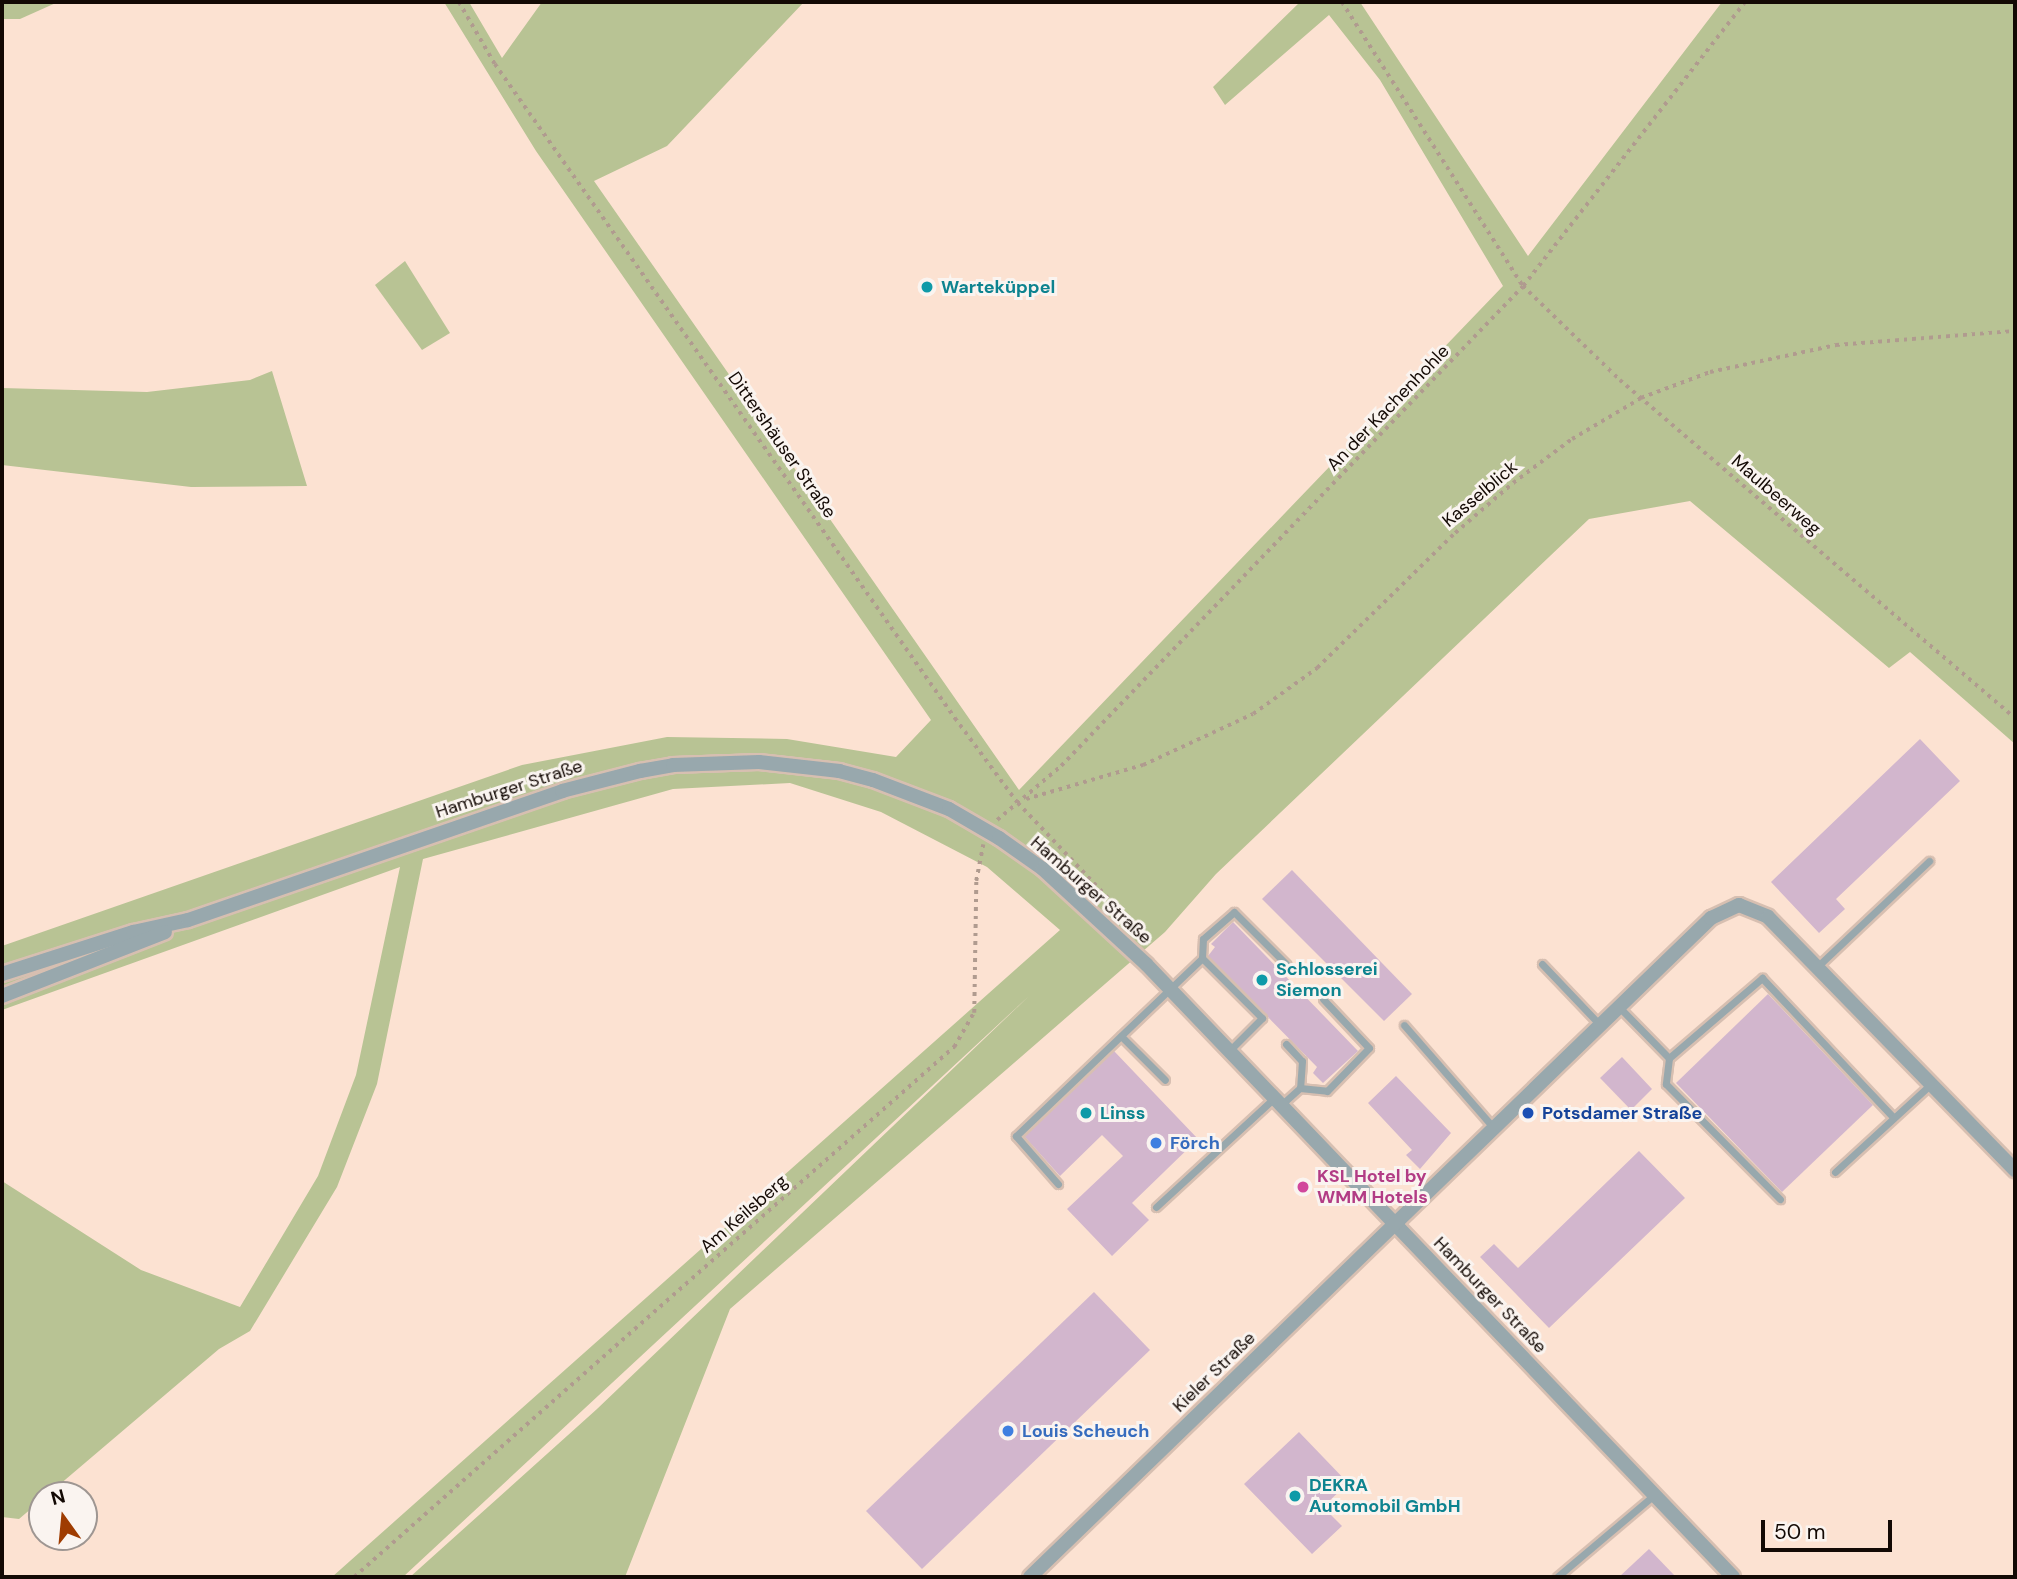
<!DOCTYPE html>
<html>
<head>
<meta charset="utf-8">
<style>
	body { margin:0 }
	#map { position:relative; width:2017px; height:1579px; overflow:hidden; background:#fce2d2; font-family:"DM Sans",sans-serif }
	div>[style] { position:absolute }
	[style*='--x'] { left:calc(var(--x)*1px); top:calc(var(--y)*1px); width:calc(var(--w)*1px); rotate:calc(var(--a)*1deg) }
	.green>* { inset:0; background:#b8c394 }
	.building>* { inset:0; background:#d2b6cd }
	.path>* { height:3.5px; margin-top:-1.75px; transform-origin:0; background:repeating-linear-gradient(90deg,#b09b8f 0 3.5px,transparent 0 8.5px) }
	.roads { filter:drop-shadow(2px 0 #d7bfb1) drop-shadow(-2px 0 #d7bfb1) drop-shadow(0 2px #d7bfb1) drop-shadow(0 -2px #d7bfb1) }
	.lane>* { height:7px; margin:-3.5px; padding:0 3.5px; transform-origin:3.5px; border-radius:3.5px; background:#98a8ad }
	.street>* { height:14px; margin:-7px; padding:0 7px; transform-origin:7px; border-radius:7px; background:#98a8ad }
	.dots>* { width:19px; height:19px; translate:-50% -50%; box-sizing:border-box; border:4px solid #faf4f0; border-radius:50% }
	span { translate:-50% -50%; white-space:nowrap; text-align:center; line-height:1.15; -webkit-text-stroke:6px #faf4f0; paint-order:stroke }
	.culture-label { font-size:18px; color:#0d838f; font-weight:700 }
	.left { translate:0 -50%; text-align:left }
	.street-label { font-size:18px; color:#130904 }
	.transit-label { font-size:18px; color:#164399; font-weight:700 }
	.shop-label { font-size:18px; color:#366cbe; font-weight:700 }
	.hotel-label { font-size:18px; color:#b23c85; font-weight:700 }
	.frame { position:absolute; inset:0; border:4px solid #130904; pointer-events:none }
	.north { position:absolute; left:28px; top:1481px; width:70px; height:70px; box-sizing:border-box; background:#faf4f0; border:2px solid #9e9692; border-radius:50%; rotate:345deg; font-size:19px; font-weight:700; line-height:28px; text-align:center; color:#130904 }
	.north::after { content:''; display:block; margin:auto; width:24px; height:32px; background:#9f3c01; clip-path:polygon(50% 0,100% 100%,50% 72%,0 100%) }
	.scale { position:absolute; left:1761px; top:1520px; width:131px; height:32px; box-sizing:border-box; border:4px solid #130904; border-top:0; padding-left:9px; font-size:21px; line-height:24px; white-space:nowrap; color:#130904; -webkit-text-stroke:5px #faf4f0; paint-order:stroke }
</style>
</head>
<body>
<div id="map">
	<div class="green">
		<div style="clip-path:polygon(2px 2px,58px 2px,20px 19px,2px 19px)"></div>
		<div style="clip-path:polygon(444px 2px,469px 2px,502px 58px,542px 2px,804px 2px,667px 146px,594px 181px,1019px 790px,1503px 286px,1380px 80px,1329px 15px,1225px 105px,1213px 87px,1300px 2px,1360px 2px,1528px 256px,1722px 2px,2015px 2px,2015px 744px,1910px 652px,1889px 668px,1690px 501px,1589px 519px,1216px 874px,1165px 932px,730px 1309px,625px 1577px,410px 1577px,597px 1409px,1029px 996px,403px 1577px,332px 1577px,1060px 930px,987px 867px,881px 812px,790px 783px,673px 789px,423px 859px,377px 1084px,337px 1187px,250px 1331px,219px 1349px,19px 1519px,2px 1517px,2px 1181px,141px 1270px,240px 1307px,318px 1176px,356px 1075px,400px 867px,2px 1010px,2px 946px,522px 765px,667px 737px,787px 739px,896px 757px,931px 720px,536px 151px)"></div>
		<div style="clip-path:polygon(405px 261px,450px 333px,422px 350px,375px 285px)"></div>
		<div style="clip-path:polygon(272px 371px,307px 486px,191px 487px,2px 465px,2px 388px,147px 392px,250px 380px)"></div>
	</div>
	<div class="building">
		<div style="clip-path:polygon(1920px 739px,1960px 781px,1836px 899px,1845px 909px,1819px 933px,1771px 882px)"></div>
		<div style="clip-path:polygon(1292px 870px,1412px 994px,1384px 1021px,1262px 899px)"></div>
		<div style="clip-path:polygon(1233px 922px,1358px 1051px,1323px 1083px,1313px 1073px,1317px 1067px,1208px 956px,1215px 947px,1211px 944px)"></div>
		<div style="clip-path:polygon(1768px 994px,1873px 1105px,1782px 1192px,1676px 1083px)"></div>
		<div style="clip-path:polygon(1114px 1051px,1198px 1139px,1132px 1203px,1149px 1220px,1112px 1256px,1067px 1209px,1123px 1156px,1102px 1135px,1060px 1176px,1024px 1136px)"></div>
		<div style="clip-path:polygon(1622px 1057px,1652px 1089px,1631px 1110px,1600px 1078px)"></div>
		<div style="clip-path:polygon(1396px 1076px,1451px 1133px,1420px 1169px,1406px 1155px,1412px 1150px,1368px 1103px)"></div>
		<div style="clip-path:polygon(1639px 1151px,1685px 1198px,1549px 1328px,1480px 1257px,1494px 1244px,1518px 1268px)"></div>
		<div style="clip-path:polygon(1094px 1292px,1150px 1350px,922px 1569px,866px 1511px)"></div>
		<div style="clip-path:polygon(1299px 1432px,1348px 1483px,1323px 1507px,1342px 1526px,1312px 1554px,1244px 1484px)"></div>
		<div style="clip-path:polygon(1649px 1549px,1676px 1577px,1619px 1577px)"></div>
	</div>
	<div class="path">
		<div style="--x:459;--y:2;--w:72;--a:59.9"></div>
		<div style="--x:495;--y:64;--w:800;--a:54.88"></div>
		<div style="--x:955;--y:718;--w:106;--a:53.5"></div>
		<div style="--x:1018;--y:803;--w:134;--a:46.5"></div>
		<div style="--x:1110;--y:900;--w:17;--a:69"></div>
		<div style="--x:1342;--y:2;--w:337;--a:57.5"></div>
		<div style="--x:1523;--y:286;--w:135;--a:44.1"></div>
		<div style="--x:1620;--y:380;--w:520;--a:40.55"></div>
		<div style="--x:1026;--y:799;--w:122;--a:-16.2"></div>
		<div style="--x:1143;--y:765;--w:121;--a:-24.9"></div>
		<div style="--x:1253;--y:714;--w:79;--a:-35.7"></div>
		<div style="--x:1317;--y:668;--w:193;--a:-44.4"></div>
		<div style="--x:1455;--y:533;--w:77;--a:-40.8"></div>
		<div style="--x:1513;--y:483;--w:74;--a:-36.7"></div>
		<div style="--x:1572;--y:439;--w:80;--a:-30.7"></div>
		<div style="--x:1641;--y:398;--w:74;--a:-20.6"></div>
		<div style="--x:1710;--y:372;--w:129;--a:-12.1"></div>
		<div style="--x:1836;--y:345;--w:180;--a:-4.5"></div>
		<div style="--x:997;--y:820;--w:84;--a:-40.2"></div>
		<div style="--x:1061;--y:766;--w:666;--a:-46.09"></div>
		<div style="--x:1523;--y:286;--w:360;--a:-52"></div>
		<div style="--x:354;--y:1577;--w:801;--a:-41.46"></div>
		<div style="--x:954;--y:1047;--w:39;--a:-60"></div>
		<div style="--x:974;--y:1013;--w:132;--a:-89.1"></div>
		<div style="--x:976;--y:881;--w:37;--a:-79"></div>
	</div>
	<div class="roads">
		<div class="lane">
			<div style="--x:1202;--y:958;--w:19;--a:-87"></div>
			<div style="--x:1203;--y:939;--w:41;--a:-41.1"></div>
			<div style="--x:1234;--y:912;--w:74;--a:45"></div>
			<div style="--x:1542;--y:964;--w:84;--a:46.4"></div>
			<div style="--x:1818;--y:966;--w:153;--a:-43.4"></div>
			<div style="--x:1619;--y:1007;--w:71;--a:45.6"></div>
			<div style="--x:1669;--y:1058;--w:26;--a:97"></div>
			<div style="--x:1666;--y:1084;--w:162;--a:45.3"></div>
			<div style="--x:1404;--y:1025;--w:137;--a:48.9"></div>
			<div style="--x:1121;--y:1036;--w:62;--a:45"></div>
			<div style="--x:1286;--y:1044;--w:23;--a:47"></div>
			<div style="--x:1302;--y:1061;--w:27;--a:94"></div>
			<div style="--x:1669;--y:1058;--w:123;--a:-40.7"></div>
			<div style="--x:1762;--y:978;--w:192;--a:46.7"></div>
			<div style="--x:1281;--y:1105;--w:25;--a:-42"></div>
			<div style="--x:1300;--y:1088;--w:27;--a:6"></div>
			<div style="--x:1327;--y:1091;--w:60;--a:-45.7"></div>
			<div style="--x:1369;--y:1048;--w:67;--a:-133.2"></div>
			<div style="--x:1835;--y:1172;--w:130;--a:-42.5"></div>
			<div style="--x:1058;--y:1184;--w:64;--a:-131.2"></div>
			<div style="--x:1016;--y:1136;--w:257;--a:-43.7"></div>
			<div style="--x:1202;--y:958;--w:85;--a:45"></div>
			<div style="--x:1262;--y:1018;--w:47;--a:135"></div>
			<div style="--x:1156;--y:1207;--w:161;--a:-42.7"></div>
			<div style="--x:1557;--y:1577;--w:126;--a:-40.2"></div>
		</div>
		<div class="street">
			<div style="--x:2;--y:974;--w:138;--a:-17.8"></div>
			<div style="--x:133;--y:932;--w:56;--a:-12.3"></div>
			<div style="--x:188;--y:920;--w:396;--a:-19"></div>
			<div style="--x:562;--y:791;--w:81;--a:-14.4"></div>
			<div style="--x:640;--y:771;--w:34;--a:-10"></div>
			<div style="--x:673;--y:765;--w:86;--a:-2"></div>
			<div style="--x:759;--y:762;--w:81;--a:6.4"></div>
			<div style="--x:839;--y:771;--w:35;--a:15"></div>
			<div style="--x:873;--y:780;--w:81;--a:20.9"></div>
			<div style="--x:949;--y:809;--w:58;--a:30.1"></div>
			<div style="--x:999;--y:838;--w:54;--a:35.2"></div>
			<div style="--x:1043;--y:869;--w:140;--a:42.7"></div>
			<div style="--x:1146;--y:964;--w:849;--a:46.24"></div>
			<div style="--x:2;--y:996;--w:175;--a:-21.4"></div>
			<div style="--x:1030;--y:1577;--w:948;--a:-44.06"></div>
			<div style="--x:1711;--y:918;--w:31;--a:-25"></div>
			<div style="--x:1739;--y:905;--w:31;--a:22"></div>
			<div style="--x:1768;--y:917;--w:354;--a:45.7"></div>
		</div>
	</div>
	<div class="dots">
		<div style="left:927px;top:287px;background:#0f9aa8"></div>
		<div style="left:1262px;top:980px;background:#0f9aa8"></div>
		<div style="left:1086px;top:1113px;background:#0f9aa8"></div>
		<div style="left:1528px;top:1113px;background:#1a4fb4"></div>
		<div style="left:1156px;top:1143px;background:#3f7fe0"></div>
		<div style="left:1303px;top:1187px;background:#d1479c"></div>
		<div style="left:1008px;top:1431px;background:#3f7fe0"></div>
		<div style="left:1295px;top:1496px;background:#0f9aa8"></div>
	</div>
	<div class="culture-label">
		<span class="left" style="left:941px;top:287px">Warteküppel</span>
		<span class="left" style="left:1276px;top:980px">Schlosserei<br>Siemon</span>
		<span class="left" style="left:1100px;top:1113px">Linss</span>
		<span class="left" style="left:1309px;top:1496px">DEKRA<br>Automobil GmbH</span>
	</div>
	<div class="street-label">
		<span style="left:1388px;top:408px;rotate:-46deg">An der Kachenhohle</span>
		<span style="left:782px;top:445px;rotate:55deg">Dittershäuser Straße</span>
		<span style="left:1480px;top:494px;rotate:-40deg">Kasselblick</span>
		<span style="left:1776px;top:495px;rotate:41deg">Maulbeerweg</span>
		<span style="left:509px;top:789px;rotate:-18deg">Hamburger Straße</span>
		<span style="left:1091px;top:890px;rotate:41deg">Hamburger Straße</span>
		<span style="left:744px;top:1214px;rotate:-41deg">Am Keilsberg</span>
		<span style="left:1490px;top:1295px;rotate:46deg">Hamburger Straße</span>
		<span style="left:1214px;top:1372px;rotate:-44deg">Kieler Straße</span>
	</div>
	<div class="transit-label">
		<span class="left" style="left:1542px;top:1113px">Potsdamer Straße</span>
	</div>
	<div class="shop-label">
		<span class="left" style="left:1170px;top:1143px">Förch</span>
		<span class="left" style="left:1022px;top:1431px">Louis Scheuch</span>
	</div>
	<div class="hotel-label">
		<span class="left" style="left:1317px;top:1187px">KSL Hotel by<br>WMM Hotels</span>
	</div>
	<div class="frame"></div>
	<div class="north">N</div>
	<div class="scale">50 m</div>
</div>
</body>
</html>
